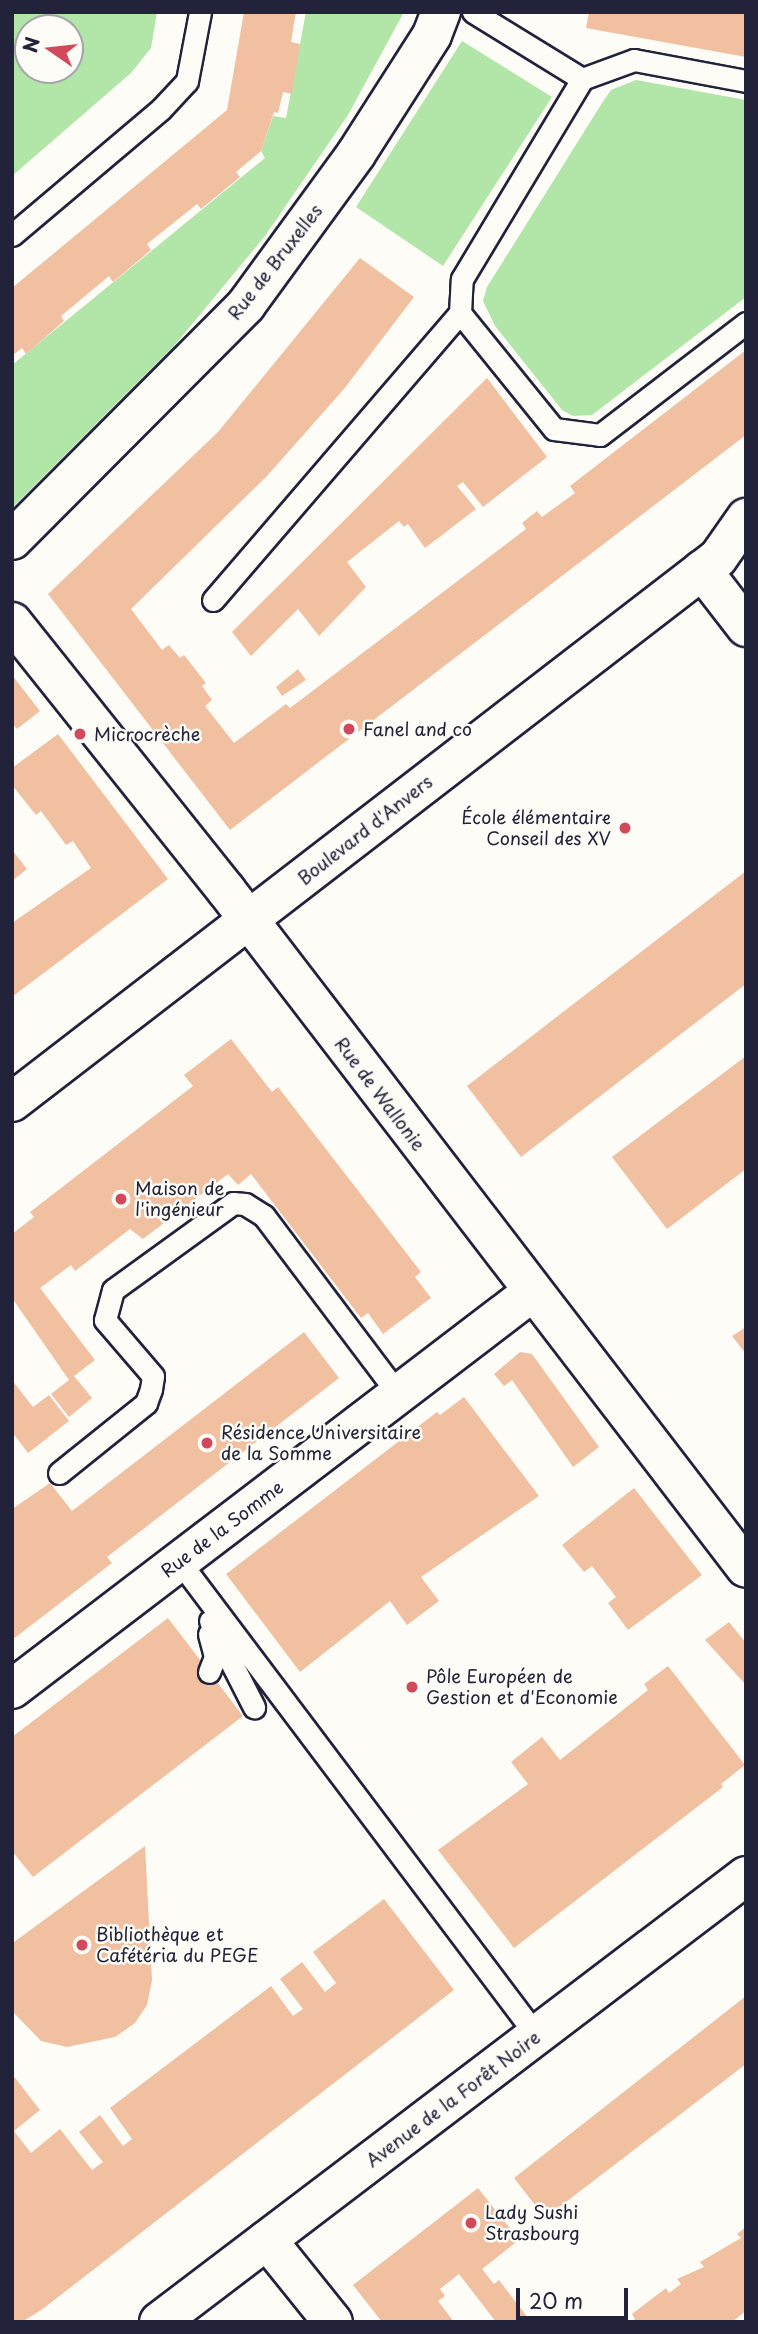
<!DOCTYPE html>
<html>
<head>
<meta charset="utf-8">
<style>
	body { margin:0 }
	#map { position:relative; width:758px; height:2334px; overflow:hidden; background:#fdfcf7; font-family:"Playpen Sans",sans-serif }
	div>[style] { position:absolute }
	[style*='--x'] { left:calc(var(--x)*1px); top:calc(var(--y)*1px); width:calc(var(--w)*1px); rotate:calc(var(--a)*1deg) }
	.green>* { inset:0; background:#b1e6a8 }
	.building>* { inset:0; background:#f1c0a1 }
	.roads { filter:drop-shadow(2px 0 #22223b) drop-shadow(-2px 0 #22223b) drop-shadow(0 2px #22223b) drop-shadow(0 -2px #22223b) }
	.lane>* { height:21px; margin:-10.5px; padding:0 10.5px; transform-origin:10.5px; border-radius:10.5px; background:#fdfcf7 }
	.street>* { height:38px; margin:-19px; padding:0 19px; transform-origin:19px; border-radius:19px; background:#fdfcf7 }
	.secondary>* { height:38px; margin:-19px; padding:0 19px; transform-origin:19px; border-radius:19px; background:#fdfcf7 }
	.primary>* { height:38px; margin:-19px; padding:0 19px; transform-origin:19px; border-radius:19px; background:#fdfcf7 }
	.dots>* { width:19px; height:19px; translate:-50% -50%; box-sizing:border-box; border:4px solid #fdfcf7; border-radius:50% }
	span { translate:-50% -50%; white-space:nowrap; text-align:center; line-height:1.15; -webkit-text-stroke:5px #fdfcf7; paint-order:stroke }
	.street-label { font-size:18px; color:#22223b }
	.poi-label { font-size:18px; color:#22223b }
	.left { translate:0 -50%; text-align:left }
	.right { translate:-100% -50%; text-align:right }
	.frame { position:absolute; inset:0; border:14px solid #22223b; pointer-events:none }
	.north { position:absolute; left:14px; top:14px; width:70px; height:70px; box-sizing:border-box; background:#fdfcf7; border:2px solid #a5a5ac; border-radius:50%; rotate:284deg; font-size:19px; font-weight:700; line-height:28px; text-align:center; color:#22223b }
	.north::after { content:''; display:block; margin:auto; width:24px; height:32px; background:#d1495b; clip-path:polygon(50% 0,100% 100%,50% 72%,0 100%) }
	.scale { position:absolute; left:516px; top:2288px; width:112px; height:32px; box-sizing:border-box; border:4px solid #22223b; border-top:0; padding-left:9px; font-size:21px; line-height:24px; white-space:nowrap; color:#22223b; -webkit-text-stroke:5px #fdfcf7; paint-order:stroke }
</style>
</head>
<body>
<div id="map">
	<div class="green">
		<div style="clip-path:polygon(evenodd,12px 12px,157px 12px,151px 48px,131px 73px,12px 176px,12px 12px,70px 28px,70px 70px,28px 70px,28px 28px,70px 28px)"></div>
		<div style="clip-path:polygon(306px 12px,404px 12px,348px 115px,265px 236px,174px 346px,12px 508px,12px 365px,265px 158px,261px 151px,273px 116px,286px 118px)"></div>
		<div style="clip-path:polygon(462px 41px,552px 97px,443px 266px,356px 207px)"></div>
		<div style="clip-path:polygon(636px 80px,746px 100px,746px 297px,592px 415px,573px 416px,562px 410px,495px 326px,483px 301px,487px 287px,602px 103px,611px 90px)"></div>
	</div>
	<div class="building">
		<div style="clip-path:polygon(244px 12px,296px 12px,291px 42px,300px 44px,292px 94px,283px 92px,278px 113px,274px 112px,261px 151px,236px 172px,240px 177px,201px 209px,197px 204px,147px 244px,151px 250px,113px 282px,109px 276px,61px 316px,64px 321px,26px 354px,22px 348px,12px 356px,12px 288px,227px 110px)"></div>
		<div style="clip-path:polygon(589px 12px,746px 12px,746px 57px,586px 28px)"></div>
		<div style="clip-path:polygon(360px 258px,414px 297px,344px 389px,267px 476px,131px 609px,162px 650px,169px 645px,180px 658px,184px 655px,206px 683px,202px 686px,212px 700px,205px 706px,234px 743px,286px 704px,290px 708px,526px 529px,522px 523px,537px 511px,542px 517px,575px 493px,570px 486px,746px 350px,746px 435px,230px 830px,48px 594px,218px 432px)"></div>
		<div style="clip-path:polygon(487px 378px,547px 457px,483px 507px,463px 482px,457px 486px,476px 509px,425px 548px,408px 524px,404px 527px,399px 521px,347px 562px,366px 587px,319px 636px,298px 609px,251px 656px,232px 632px)"></div>
		<div style="clip-path:polygon(298px 669px,306px 680px,282px 696px,276px 687px)"></div>
		<div style="clip-path:polygon(12px 675px,40px 711px,17px 729px,12px 723px)"></div>
		<div style="clip-path:polygon(58px 734px,168px 879px,12px 997px,12px 923px,91px 868px,73px 841px,66px 845px,41px 811px,36px 815px,12px 785px,12px 768px)"></div>
		<div style="clip-path:polygon(12px 850px,27px 869px,12px 881px)"></div>
		<div style="clip-path:polygon(746px 871px,746px 984px,521px 1157px,467px 1086px)"></div>
		<div style="clip-path:polygon(231px 1039px,272px 1092px,278px 1087px,421px 1272px,415px 1277px,431px 1298px,383px 1334px,368px 1313px,361px 1318px,251px 1174px,238px 1185px,228px 1174px,143px 1239px,130px 1229px,75px 1271px,71px 1265px,40px 1288px,95px 1360px,74px 1376px,92px 1398px,69px 1417px,51px 1394px,69px 1380px,12px 1298px,12px 1234px,34px 1217px,30px 1212px,193px 1086px,184px 1075px)"></div>
		<div style="clip-path:polygon(746px 1056px,746px 1169px,667px 1229px,612px 1157px)"></div>
		<div style="clip-path:polygon(746px 1327px,746px 1354px,732px 1336px)"></div>
		<div style="clip-path:polygon(304px 1332px,339px 1378px,107px 1557px,112px 1563px,12px 1640px,12px 1509px,50px 1483px,72px 1511px)"></div>
		<div style="clip-path:polygon(520px 1352px,532px 1354px,599px 1447px,573px 1467px,512px 1380px,504px 1386px,494px 1374px)"></div>
		<div style="clip-path:polygon(12px 1380px,33px 1407px,49px 1395px,69px 1421px,28px 1453px,12px 1432px)"></div>
		<div style="clip-path:polygon(464px 1397px,539px 1496px,421px 1577px,439px 1601px,407px 1625px,390px 1601px,300px 1672px,226px 1574px,437px 1412px,440px 1415px)"></div>
		<div style="clip-path:polygon(634px 1488px,702px 1575px,628px 1630px,608px 1603px,616px 1597px,592px 1566px,584px 1572px,562px 1545px)"></div>
		<div style="clip-path:polygon(168px 1618px,243px 1716px,33px 1877px,12px 1851px,12px 1737px)"></div>
		<div style="clip-path:polygon(729px 1622px,746px 1643px,746px 1685px,705px 1640px)"></div>
		<div style="clip-path:polygon(668px 1666px,745px 1765px,721px 1784px,723px 1787px,514px 1948px,438px 1850px,528px 1784px,511px 1762px,542px 1737px,560px 1760px,648px 1690px,644px 1684px)"></div>
		<div style="clip-path:polygon(145px 1846px,152px 1980px,147px 2005px,135px 2023px,115px 2037px,67px 2047px,41px 2041px,12px 2011px,14px 1942px)"></div>
		<div style="clip-path:polygon(384px 1899px,454px 1990px,44px 2308px,22px 2322px,12px 2322px,12px 2074px,40px 2110px,14px 2131px,31px 2153px,60px 2129px,92px 2170px,103px 2162px,79px 2132px,100px 2115px,123px 2146px,132px 2139px,110px 2108px,271px 1986px,293px 2016px,303px 2009px,280px 1979px,302px 1962px,325px 1992px,336px 1983px,313px 1952px)"></div>
		<div style="clip-path:polygon(746px 1996px,746px 2064px,545px 2218px,514px 2178px)"></div>
		<div style="clip-path:polygon(478px 2188px,519px 2240px,482px 2269px,494px 2284px,499px 2280px,531px 2322px,496px 2322px,459px 2274px,440px 2289px,445px 2296px,438px 2301px,454px 2322px,382px 2322px,353px 2285px)"></div>
		<div style="clip-path:polygon(746px 2227px,746px 2311px,732px 2322px,631px 2322px,635px 2319px,632px 2314px,666px 2288px,669px 2293px,681px 2284px,677px 2279px,704px 2267px,700px 2262px,741px 2238px,737px 2234px)"></div>
	</div>
	<div class="roads">
		<div class="lane">
			<div style="--x:582;--y:79;--w:55;--a:-20.1"></div>
			<div style="--x:634;--y:60;--w:114;--a:10.6"></div>
			<div style="--x:12;--y:235;--w:195;--a:-40.2"></div>
			<div style="--x:161;--y:109;--w:38;--a:-47"></div>
			<div style="--x:187;--y:81;--w:70;--a:-79.3"></div>
			<div style="--x:460;--y:313;--w:149;--a:51"></div>
			<div style="--x:554;--y:429;--w:46;--a:7.4"></div>
			<div style="--x:600;--y:435;--w:184;--a:-37.5"></div>
			<div style="--x:213;--y:600;--w:379;--a:-49.3"></div>
			<div style="--x:460;--y:313;--w:34;--a:-87"></div>
			<div style="--x:462;--y:279;--w:233;--a:-59"></div>
			<div style="--x:582;--y:79;--w:128;--a:-148.4"></div>
			<div style="--x:59;--y:1473;--w:112;--a:-38.8"></div>
			<div style="--x:146;--y:1403;--w:15;--a:-70"></div>
			<div style="--x:151;--y:1389;--w:13;--a:-81"></div>
			<div style="--x:153;--y:1376;--w:74;--a:-130.6"></div>
			<div style="--x:105;--y:1320;--w:31;--a:-75"></div>
			<div style="--x:113;--y:1290;--w:148;--a:-35.9"></div>
			<div style="--x:233;--y:1203;--w:12;--a:5"></div>
			<div style="--x:245;--y:1204;--w:22;--a:32"></div>
			<div style="--x:264;--y:1216;--w:223;--a:53"></div>
			<div style="--x:179;--y:1561;--w:593;--a:53.01"></div>
			<div style="--x:210;--y:1621;--w:97;--a:62.9"></div>
			<div style="--x:209;--y:1634;--w:24;--a:75"></div>
			<div style="--x:215;--y:1657;--w:16;--a:112"></div>
		</div>
		<div class="street">
			<div style="--x:12;--y:540;--w:332;--a:-45.1"></div>
			<div style="--x:246;--y:305;--w:187;--a:-53.9"></div>
			<div style="--x:356;--y:154;--w:141;--a:-57.4"></div>
			<div style="--x:432;--y:35;--w:25;--a:-69"></div>
			<div style="--x:702;--y:570;--w:72;--a:52.3"></div>
			<div style="--x:12;--y:622;--w:343;--a:51.4"></div>
			<div style="--x:226;--y:890;--w:854;--a:52.51"></div>
			<div style="--x:12;--y:1689;--w:653;--a:-37.34"></div>
			<div style="--x:267;--y:2240;--w:105;--a:51.2"></div>
		</div>
		<div class="secondary">
			<div style="--x:12;--y:1102;--w:891;--a:-37.62"></div>
			<div style="--x:718;--y:558;--w:49;--a:-55"></div>
		</div>
		<div class="primary">
			<div style="--x:159;--y:2322;--w:737;--a:-37.23"></div>
		</div>
	</div>
	<div class="dots">
		<div style="left:349px;top:729px;background:#d1495b"></div>
		<div style="left:80px;top:734px;background:#d1495b"></div>
		<div style="left:625px;top:828px;background:#d1495b"></div>
		<div style="left:121px;top:1199px;background:#d1495b"></div>
		<div style="left:207px;top:1443px;background:#d1495b"></div>
		<div style="left:412px;top:1687px;background:#d1495b"></div>
		<div style="left:82px;top:1945px;background:#d1495b"></div>
		<div style="left:471px;top:2223px;background:#d1495b"></div>
	</div>
	<div class="street-label">
		<span style="left:275px;top:262px;rotate:-52deg">Rue de Bruxelles</span>
		<span style="left:365px;top:830px;rotate:-38deg">Boulevard d'Anvers</span>
		<span style="left:380px;top:1094px;rotate:53deg">Rue de Wallonie</span>
		<span style="left:222px;top:1529px;rotate:-37deg">Rue de la Somme</span>
		<span style="left:453px;top:2099px;rotate:-37deg">Avenue de la Forêt Noire</span>
	</div>
	<div class="poi-label">
		<span class="left" style="left:363px;top:729px">Fanel and co</span>
		<span class="left" style="left:94px;top:734px">Microcrèche</span>
		<span class="right" style="left:611px;top:828px">École élémentaire<br>Conseil des XV</span>
		<span class="left" style="left:135px;top:1199px">Maison de<br>l'ingénieur</span>
		<span class="left" style="left:221px;top:1443px">Résidence Universitaire<br>de la Somme</span>
		<span class="left" style="left:426px;top:1687px">Pôle Européen de<br>Gestion et d'Economie</span>
		<span class="left" style="left:96px;top:1945px">Bibliothèque et<br>Cafétéria du PEGE</span>
		<span class="left" style="left:485px;top:2223px">Lady Sushi<br>Strasbourg</span>
	</div>
	<div class="frame"></div>
	<div class="north">N</div>
	<div class="scale">20 m</div>
</div>
</body>
</html>
